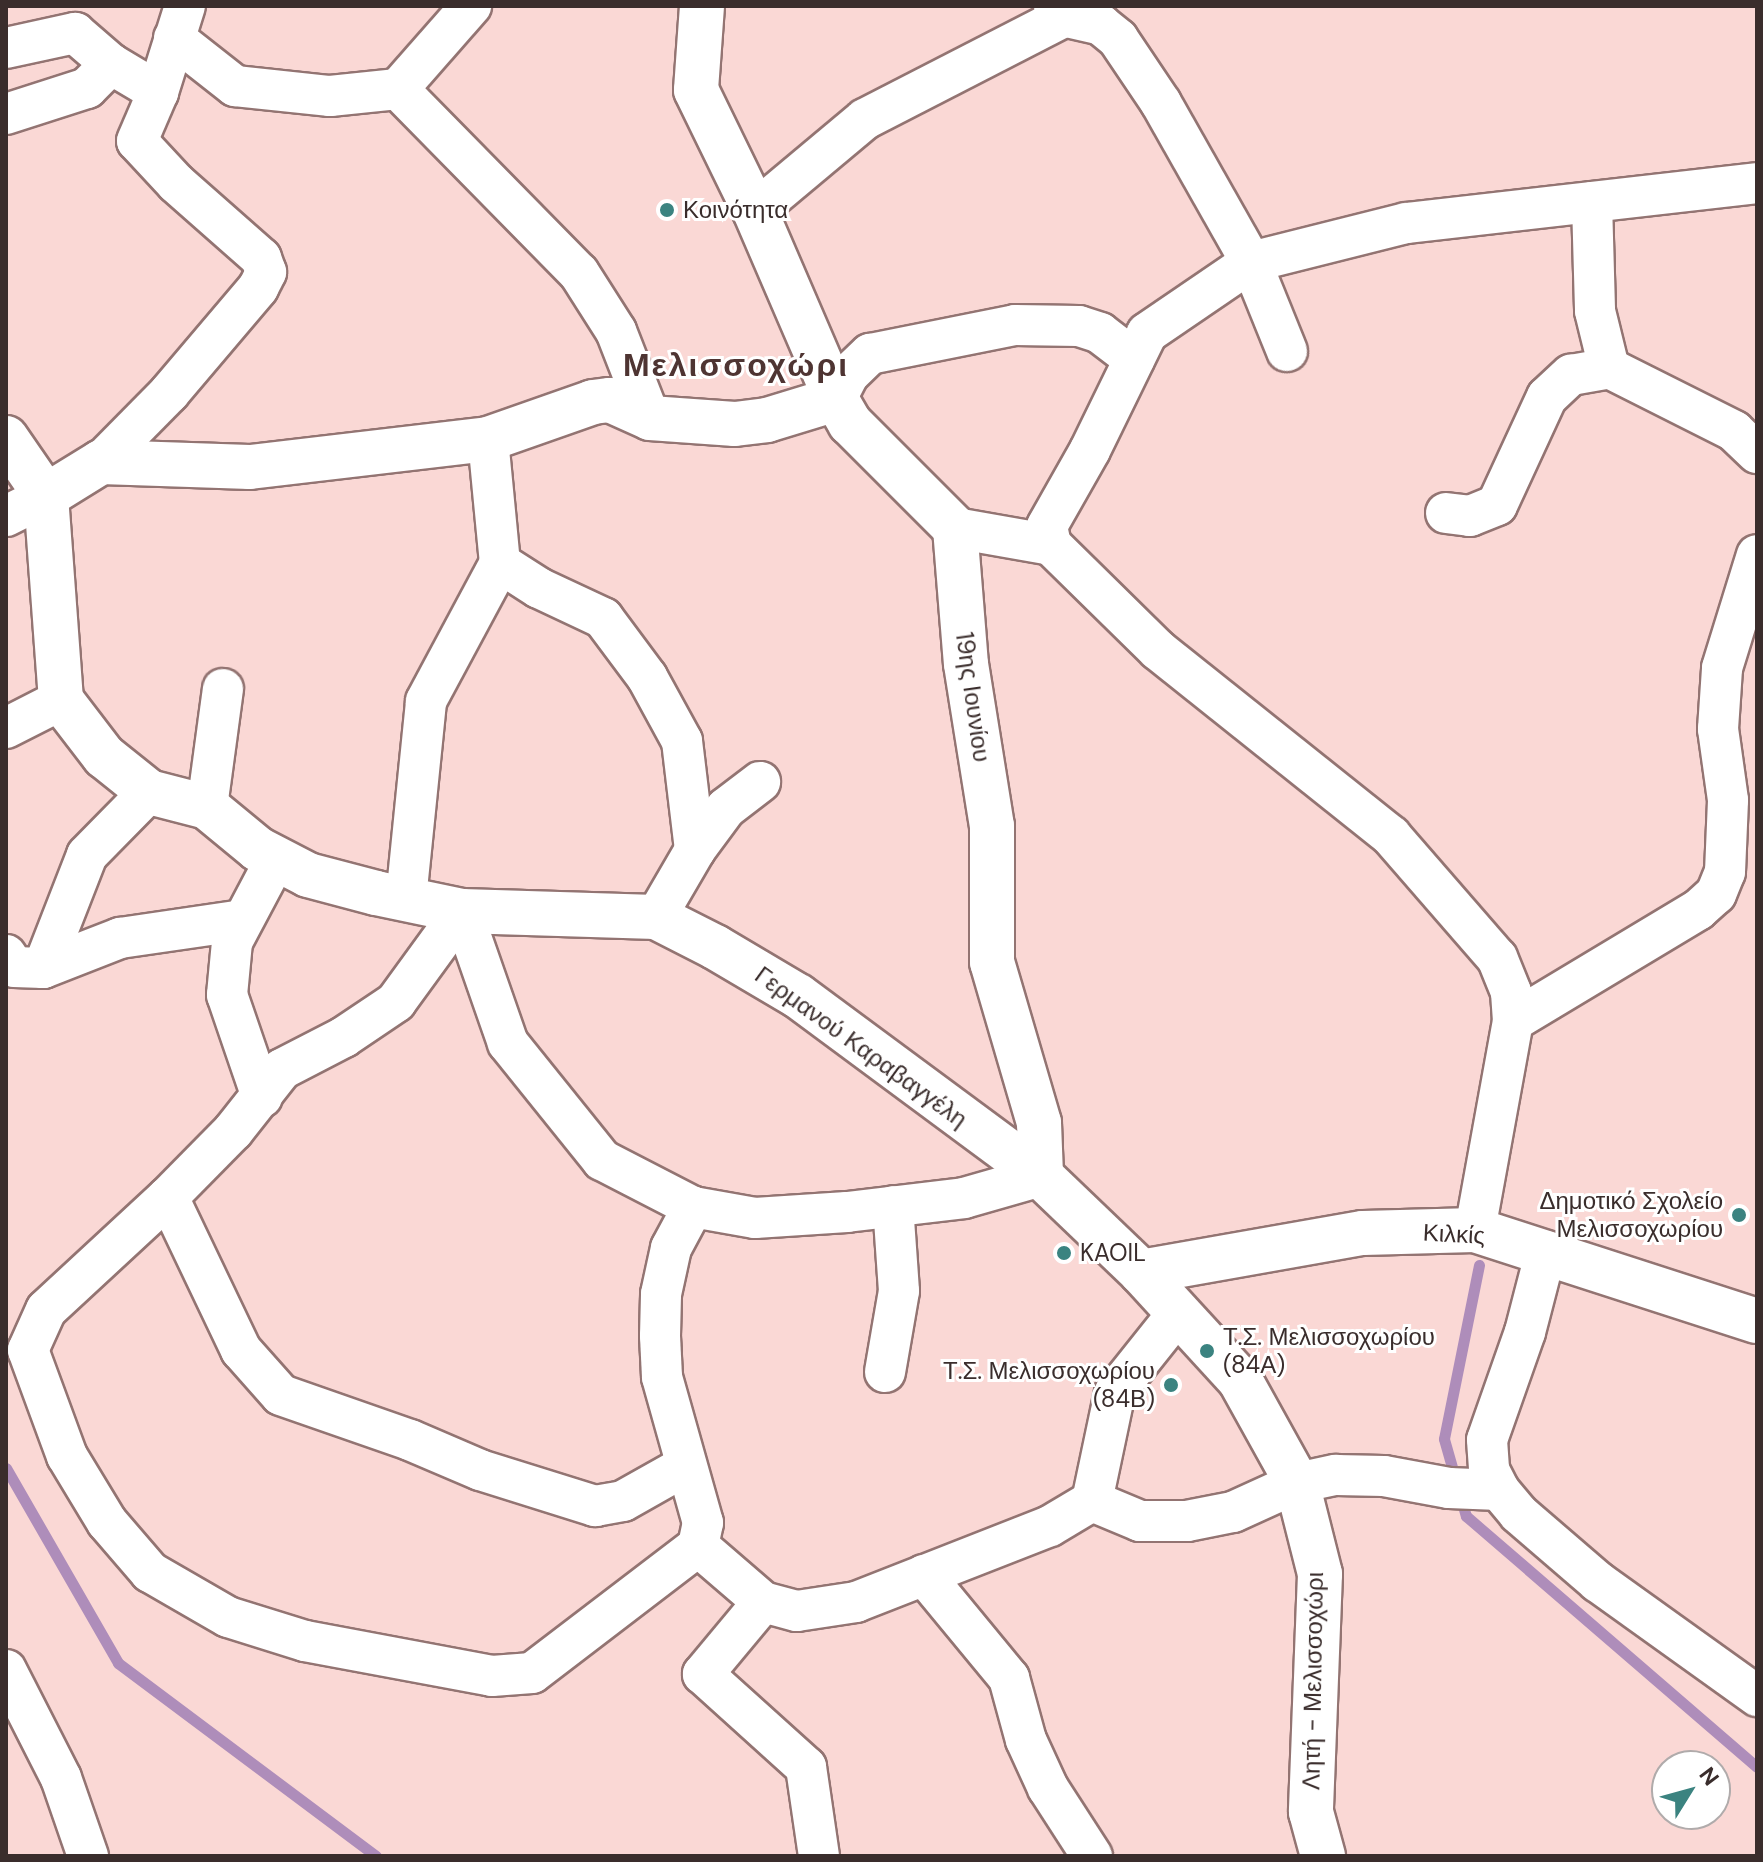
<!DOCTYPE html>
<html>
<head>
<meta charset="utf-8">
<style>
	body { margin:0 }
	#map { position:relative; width:1763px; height:1862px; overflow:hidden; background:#fad8d5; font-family:"DM Sans",sans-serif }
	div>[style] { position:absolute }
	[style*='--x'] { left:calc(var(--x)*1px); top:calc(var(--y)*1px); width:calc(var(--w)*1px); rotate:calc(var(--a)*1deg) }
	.stream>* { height:11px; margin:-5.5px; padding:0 5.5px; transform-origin:5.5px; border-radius:5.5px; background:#ae8dba }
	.roads { filter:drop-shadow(2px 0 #937472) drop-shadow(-2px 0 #937472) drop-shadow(0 2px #937472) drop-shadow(0 -2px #937472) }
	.street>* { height:40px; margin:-20px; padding:0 20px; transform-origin:20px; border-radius:20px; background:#fff }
	.secondary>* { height:44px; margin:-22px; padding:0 22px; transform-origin:22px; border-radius:22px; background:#fff }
	.dots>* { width:22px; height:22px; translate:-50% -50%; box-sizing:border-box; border:4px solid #fff; border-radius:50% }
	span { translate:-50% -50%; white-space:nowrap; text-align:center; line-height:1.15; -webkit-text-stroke:6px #fff; paint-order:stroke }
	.poi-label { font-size:24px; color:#3a2d2c }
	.left { translate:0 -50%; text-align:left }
	.right { translate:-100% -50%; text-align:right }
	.street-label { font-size:24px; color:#3a2d2c }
	.district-label { font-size:32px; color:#4e3432; font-weight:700; letter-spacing:2px }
	.frame { position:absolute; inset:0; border:8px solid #3a2d2c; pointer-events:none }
	.north { position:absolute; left:1651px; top:1750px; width:80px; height:80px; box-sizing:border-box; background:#fff; border:2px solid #b0abab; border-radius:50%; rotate:53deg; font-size:22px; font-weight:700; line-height:32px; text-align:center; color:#3a2d2c }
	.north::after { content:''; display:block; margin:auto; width:28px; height:36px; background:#3b8380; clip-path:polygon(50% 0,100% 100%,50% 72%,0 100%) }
</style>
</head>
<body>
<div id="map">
	<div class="stream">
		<div style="--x:1479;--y:1265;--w:177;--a:101.4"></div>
		<div style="--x:1444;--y:1439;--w:80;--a:74.1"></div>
		<div style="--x:1466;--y:1516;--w:384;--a:40.8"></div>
		<div style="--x:6;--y:1468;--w:225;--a:60.1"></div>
		<div style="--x:118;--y:1663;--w:322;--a:36.8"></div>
	</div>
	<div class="roads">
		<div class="street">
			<div style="--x:1054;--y:6;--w:17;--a:40"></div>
			<div style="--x:1067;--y:17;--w:35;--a:13"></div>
			<div style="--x:1101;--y:25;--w:22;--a:39"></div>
			<div style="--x:1118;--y:39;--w:77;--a:56.1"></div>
			<div style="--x:1161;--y:103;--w:183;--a:60.5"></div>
			<div style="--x:1251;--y:262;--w:96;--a:68"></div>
			<div style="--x:174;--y:38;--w:78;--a:38.2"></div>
			<div style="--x:235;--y:86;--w:96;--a:6"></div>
			<div style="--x:330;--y:96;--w:68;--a:-5.9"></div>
			<div style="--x:398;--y:89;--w:258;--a:45.5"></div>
			<div style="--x:579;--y:273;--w:69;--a:57.5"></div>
			<div style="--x:616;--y:331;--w:93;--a:68.7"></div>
			<div style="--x:6;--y:48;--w:71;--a:-12.3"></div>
			<div style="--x:75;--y:33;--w:48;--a:40.7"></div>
			<div style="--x:111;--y:64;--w:55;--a:30.8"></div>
			<div style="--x:398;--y:89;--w:111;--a:-48.7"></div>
			<div style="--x:6;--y:114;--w:85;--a:-17.8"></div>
			<div style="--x:87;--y:88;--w:34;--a:-45"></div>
			<div style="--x:1592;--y:202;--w:109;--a:88.4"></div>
			<div style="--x:1595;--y:311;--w:59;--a:76.2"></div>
			<div style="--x:755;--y:211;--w:143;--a:-39.9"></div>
			<div style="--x:865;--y:119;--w:247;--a:-27.2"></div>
			<div style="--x:836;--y:399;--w:28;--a:-63"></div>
			<div style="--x:849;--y:374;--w:29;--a:-44"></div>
			<div style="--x:870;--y:354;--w:148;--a:-11.3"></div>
			<div style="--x:1015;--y:325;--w:64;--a:0.9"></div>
			<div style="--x:1079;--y:326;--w:22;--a:18"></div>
			<div style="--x:1100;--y:333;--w:43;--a:37.4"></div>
			<div style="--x:488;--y:439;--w:125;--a:84.5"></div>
			<div style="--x:500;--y:563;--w:46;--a:32.7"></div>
			<div style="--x:539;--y:588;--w:71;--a:25.1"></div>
			<div style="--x:603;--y:618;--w:74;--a:53.3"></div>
			<div style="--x:647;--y:677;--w:73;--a:61.3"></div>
			<div style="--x:682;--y:741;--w:110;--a:83.2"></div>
			<div style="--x:101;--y:462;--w:97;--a:-45.4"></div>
			<div style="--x:169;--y:393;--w:138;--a:-49.7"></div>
			<div style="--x:258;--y:288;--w:18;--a:-63"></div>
			<div style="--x:266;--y:272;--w:15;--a:-110"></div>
			<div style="--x:261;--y:258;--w:113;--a:-138.6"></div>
			<div style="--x:176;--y:183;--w:57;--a:-132.9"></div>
			<div style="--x:137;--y:141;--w:53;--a:-66.8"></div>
			<div style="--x:158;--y:92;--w:90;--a:-72.6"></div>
			<div style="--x:1446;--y:513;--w:24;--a:7"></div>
			<div style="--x:1470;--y:516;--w:29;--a:-22"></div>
			<div style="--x:1497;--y:505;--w:119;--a:-65.2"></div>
			<div style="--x:1547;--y:397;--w:33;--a:-43"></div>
			<div style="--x:1571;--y:375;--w:39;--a:-10"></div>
			<div style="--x:1609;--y:368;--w:140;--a:26.7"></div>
			<div style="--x:1734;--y:431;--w:32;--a:44"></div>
			<div style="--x:6;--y:516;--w:45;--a:-26.6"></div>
			<div style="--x:955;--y:528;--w:97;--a:10"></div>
			<div style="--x:6;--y:728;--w:62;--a:-27"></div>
			<div style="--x:207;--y:807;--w:119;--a:-82.3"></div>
			<div style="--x:406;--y:899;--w:199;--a:-84.2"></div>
			<div style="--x:426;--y:701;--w:157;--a:-61.8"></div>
			<div style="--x:462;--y:911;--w:112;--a:126"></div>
			<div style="--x:396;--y:1002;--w:63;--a:146.1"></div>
			<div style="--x:344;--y:1037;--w:70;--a:152.7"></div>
			<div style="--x:282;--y:1069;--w:79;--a:128.3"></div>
			<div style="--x:233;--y:1131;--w:93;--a:134.6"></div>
			<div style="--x:168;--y:1197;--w:166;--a:137.2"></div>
			<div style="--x:46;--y:1310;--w:44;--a:114.2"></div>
			<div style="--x:28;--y:1350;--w:113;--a:69.8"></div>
			<div style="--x:67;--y:1456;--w:77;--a:58.8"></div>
			<div style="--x:107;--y:1522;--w:66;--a:49.3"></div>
			<div style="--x:150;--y:1572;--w:90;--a:30"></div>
			<div style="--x:228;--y:1617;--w:81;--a:17.3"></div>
			<div style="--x:305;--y:1641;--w:190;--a:10.6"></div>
			<div style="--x:492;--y:1676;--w:40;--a:-4.3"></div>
			<div style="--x:532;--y:1673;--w:209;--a:-37.4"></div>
			<div style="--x:698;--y:1546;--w:24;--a:-78"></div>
			<div style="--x:703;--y:1523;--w:152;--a:-105.7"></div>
			<div style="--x:662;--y:1377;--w:41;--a:-92.8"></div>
			<div style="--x:660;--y:1336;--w:42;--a:-88.6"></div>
			<div style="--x:661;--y:1294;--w:47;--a:-77.7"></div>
			<div style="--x:671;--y:1248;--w:47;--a:-61.8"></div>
			<div style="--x:462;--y:911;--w:140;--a:70.8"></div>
			<div style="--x:508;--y:1043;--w:150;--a:51.2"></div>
			<div style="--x:602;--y:1160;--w:102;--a:27.3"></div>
			<div style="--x:693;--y:1207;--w:63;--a:10.1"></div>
			<div style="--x:755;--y:1218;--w:92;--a:-3.7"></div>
			<div style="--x:847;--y:1212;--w:118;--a:-6.8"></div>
			<div style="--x:964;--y:1198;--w:80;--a:-15.9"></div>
			<div style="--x:656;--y:917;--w:78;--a:-59.8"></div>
			<div style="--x:695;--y:850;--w:52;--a:-53.6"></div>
			<div style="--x:726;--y:808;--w:43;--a:-37.4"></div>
			<div style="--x:6;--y:955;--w:14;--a:56"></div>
			<div style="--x:14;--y:967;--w:29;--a:2"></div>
			<div style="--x:43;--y:968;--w:83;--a:-21.3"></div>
			<div style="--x:120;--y:938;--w:124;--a:-8.3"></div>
			<div style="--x:43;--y:968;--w:121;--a:-68.7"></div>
			<div style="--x:87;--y:855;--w:88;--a:-45.5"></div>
			<div style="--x:1513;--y:1021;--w:216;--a:-31"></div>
			<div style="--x:1698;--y:910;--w:24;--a:-42"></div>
			<div style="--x:1716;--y:894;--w:24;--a:-68"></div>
			<div style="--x:1725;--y:872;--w:72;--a:-87.6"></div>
			<div style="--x:1728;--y:800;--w:72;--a:-98"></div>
			<div style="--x:1718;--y:729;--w:61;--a:-86.2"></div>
			<div style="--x:1722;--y:668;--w:118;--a:-72.8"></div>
			<div style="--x:262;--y:1097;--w:108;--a:-108.9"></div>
			<div style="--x:227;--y:995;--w:53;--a:-84.6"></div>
			<div style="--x:232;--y:942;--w:94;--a:-62.1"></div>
			<div style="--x:168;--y:1197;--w:170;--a:64.5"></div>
			<div style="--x:241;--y:1350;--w:60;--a:48.4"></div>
			<div style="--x:281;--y:1395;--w:137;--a:19.2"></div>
			<div style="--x:410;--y:1440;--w:76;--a:23.2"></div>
			<div style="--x:480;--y:1470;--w:121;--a:17.4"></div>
			<div style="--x:595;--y:1506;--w:28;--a:-10"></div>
			<div style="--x:623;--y:1501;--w:71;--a:-29.4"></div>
			<div style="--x:1475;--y:1230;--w:212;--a:-79.7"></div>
			<div style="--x:1513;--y:1021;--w:29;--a:-94"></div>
			<div style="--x:1511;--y:992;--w:37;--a:-112"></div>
			<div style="--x:1497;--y:958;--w:162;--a:-131"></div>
			<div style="--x:1391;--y:836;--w:298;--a:-141.4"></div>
			<div style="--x:1158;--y:650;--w:150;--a:-135.5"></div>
			<div style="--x:1051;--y:545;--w:19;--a:-102"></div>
			<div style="--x:1047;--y:526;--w:87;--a:-60.5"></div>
			<div style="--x:1090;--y:450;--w:130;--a:-64"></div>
			<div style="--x:1147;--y:333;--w:126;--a:-34.3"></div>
			<div style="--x:1251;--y:262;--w:160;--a:-14.1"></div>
			<div style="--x:1406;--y:223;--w:353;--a:-6.5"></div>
			<div style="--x:1546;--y:1251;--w:84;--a:104.5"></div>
			<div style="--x:1525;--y:1332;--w:114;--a:109.4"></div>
			<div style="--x:1487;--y:1440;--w:30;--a:86"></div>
			<div style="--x:1489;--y:1470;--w:22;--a:63"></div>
			<div style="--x:1499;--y:1490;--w:31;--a:50"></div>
			<div style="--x:1519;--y:1514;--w:104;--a:40.7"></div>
			<div style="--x:1598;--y:1582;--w:196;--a:35.6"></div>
			<div style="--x:1178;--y:1313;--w:101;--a:128.6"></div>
			<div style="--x:1115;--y:1392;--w:111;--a:101.9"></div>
			<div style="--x:1092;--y:1501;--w:52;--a:22.6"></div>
			<div style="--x:1140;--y:1521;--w:47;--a:0"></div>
			<div style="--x:1187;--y:1521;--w:47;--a:-11.1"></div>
			<div style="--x:1233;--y:1512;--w:70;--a:-24.4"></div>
			<div style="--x:1297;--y:1483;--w:40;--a:-12"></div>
			<div style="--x:1336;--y:1475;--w:48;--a:1.2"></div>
			<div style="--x:1384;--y:1476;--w:66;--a:10.5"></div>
			<div style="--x:1449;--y:1488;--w:50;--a:2.3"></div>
			<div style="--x:885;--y:1372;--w:82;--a:-80.2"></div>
			<div style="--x:899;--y:1291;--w:85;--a:-94"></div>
			<div style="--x:698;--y:1546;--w:86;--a:40.7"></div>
			<div style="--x:763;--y:1602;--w:35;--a:15"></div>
			<div style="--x:797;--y:1611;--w:60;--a:-8.7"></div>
			<div style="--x:856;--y:1602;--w:208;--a:-21.4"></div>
			<div style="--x:1050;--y:1526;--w:49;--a:-30.8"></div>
			<div style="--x:924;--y:1575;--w:134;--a:50.5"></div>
			<div style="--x:1009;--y:1678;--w:64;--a:74.7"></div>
			<div style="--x:1026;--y:1740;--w:53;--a:65.4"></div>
			<div style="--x:1048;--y:1788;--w:81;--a:57.1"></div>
			<div style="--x:763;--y:1602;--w:94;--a:129.8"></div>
			<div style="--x:703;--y:1674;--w:139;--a:42.1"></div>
			<div style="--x:806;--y:1767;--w:90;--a:81.7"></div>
			<div style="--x:6;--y:1670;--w:121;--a:63"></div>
			<div style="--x:61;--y:1778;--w:83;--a:70.9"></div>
		</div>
		<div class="secondary">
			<div style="--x:702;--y:6;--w:84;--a:94.1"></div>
			<div style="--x:696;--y:90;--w:135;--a:64"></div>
			<div style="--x:755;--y:211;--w:205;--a:66.7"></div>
			<div style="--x:836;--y:399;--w:28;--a:60"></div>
			<div style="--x:850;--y:423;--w:148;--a:45"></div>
			<div style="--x:955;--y:528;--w:136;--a:85.4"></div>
			<div style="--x:966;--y:664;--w:164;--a:80.9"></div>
			<div style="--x:992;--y:826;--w:136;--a:90"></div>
			<div style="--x:992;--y:962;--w:168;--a:73.7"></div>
			<div style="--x:1039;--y:1123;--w:53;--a:87.8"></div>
			<div style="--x:6;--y:438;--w:70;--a:55.4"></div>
			<div style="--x:46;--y:496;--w:205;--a:85.8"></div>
			<div style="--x:61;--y:700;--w:71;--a:52.5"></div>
			<div style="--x:104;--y:756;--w:58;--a:38.7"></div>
			<div style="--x:149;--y:792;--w:60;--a:14.5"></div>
			<div style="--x:207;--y:807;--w:66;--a:39.5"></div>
			<div style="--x:258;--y:849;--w:56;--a:27.5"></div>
			<div style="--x:308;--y:875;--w:70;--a:14.8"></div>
			<div style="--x:376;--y:893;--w:88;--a:11.8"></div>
			<div style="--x:462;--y:911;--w:194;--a:1.8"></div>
			<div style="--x:656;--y:917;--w:66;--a:27"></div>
			<div style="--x:715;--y:947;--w:96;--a:30.6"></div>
			<div style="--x:798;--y:996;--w:302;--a:36.5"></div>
			<div style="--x:1041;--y:1176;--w:139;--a:43.8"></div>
			<div style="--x:1141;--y:1272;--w:147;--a:47.5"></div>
			<div style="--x:1240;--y:1380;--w:118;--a:61"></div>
			<div style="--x:1297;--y:1483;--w:94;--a:75.8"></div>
			<div style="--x:1320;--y:1574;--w:238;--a:92.2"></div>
			<div style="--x:1311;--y:1812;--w:46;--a:74.7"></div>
			<div style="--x:46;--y:496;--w:65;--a:-31.7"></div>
			<div style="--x:101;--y:462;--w:149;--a:1.9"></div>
			<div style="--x:250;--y:467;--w:240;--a:-6.7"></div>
			<div style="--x:488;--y:439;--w:111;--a:-19.4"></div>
			<div style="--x:593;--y:402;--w:17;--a:-7"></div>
			<div style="--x:610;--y:400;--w:44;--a:24.2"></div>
			<div style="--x:650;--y:418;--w:85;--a:4"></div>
			<div style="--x:735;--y:424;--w:32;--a:-7"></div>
			<div style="--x:767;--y:420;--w:72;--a:-16.9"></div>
			<div style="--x:1141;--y:1272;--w:225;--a:-10"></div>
			<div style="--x:1363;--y:1233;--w:112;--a:-1.5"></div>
			<div style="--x:1475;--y:1230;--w:296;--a:17.9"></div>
		</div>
	</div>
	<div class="dots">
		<div style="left:667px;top:210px;background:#3b8380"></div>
		<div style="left:1739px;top:1215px;background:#3b8380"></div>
		<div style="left:1064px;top:1253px;background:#3b8380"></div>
		<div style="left:1207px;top:1351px;background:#3b8380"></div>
		<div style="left:1171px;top:1385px;background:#3b8380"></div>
	</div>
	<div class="poi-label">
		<span class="left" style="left:683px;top:210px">Κοινότητα</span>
		<span class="right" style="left:1723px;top:1215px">Δημοτικό Σχολείο<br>Μελισσοχωρίου</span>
		<span class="left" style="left:1080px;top:1253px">KAOIL</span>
		<span class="left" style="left:1223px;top:1351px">Τ.Σ. Μελισσοχωρίου<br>(84Α)</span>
		<span class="right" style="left:1155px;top:1385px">Τ.Σ. Μελισσοχωρίου<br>(84Β)</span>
	</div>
	<div class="street-label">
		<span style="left:973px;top:697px;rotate:82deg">19ης Ιουνίου</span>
		<span style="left:861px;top:1047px;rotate:36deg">Γερμανού Καραβαγγέλη</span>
		<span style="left:1454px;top:1234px;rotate:3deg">Κιλκίς</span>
		<span style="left:1313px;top:1681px;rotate:-89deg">Λητή - Μελισσοχώρι</span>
	</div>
	<div class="district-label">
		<span style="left:736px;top:365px">Μελισσοχώρι</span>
	</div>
	<div class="frame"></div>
	<div class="north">N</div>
</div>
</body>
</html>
